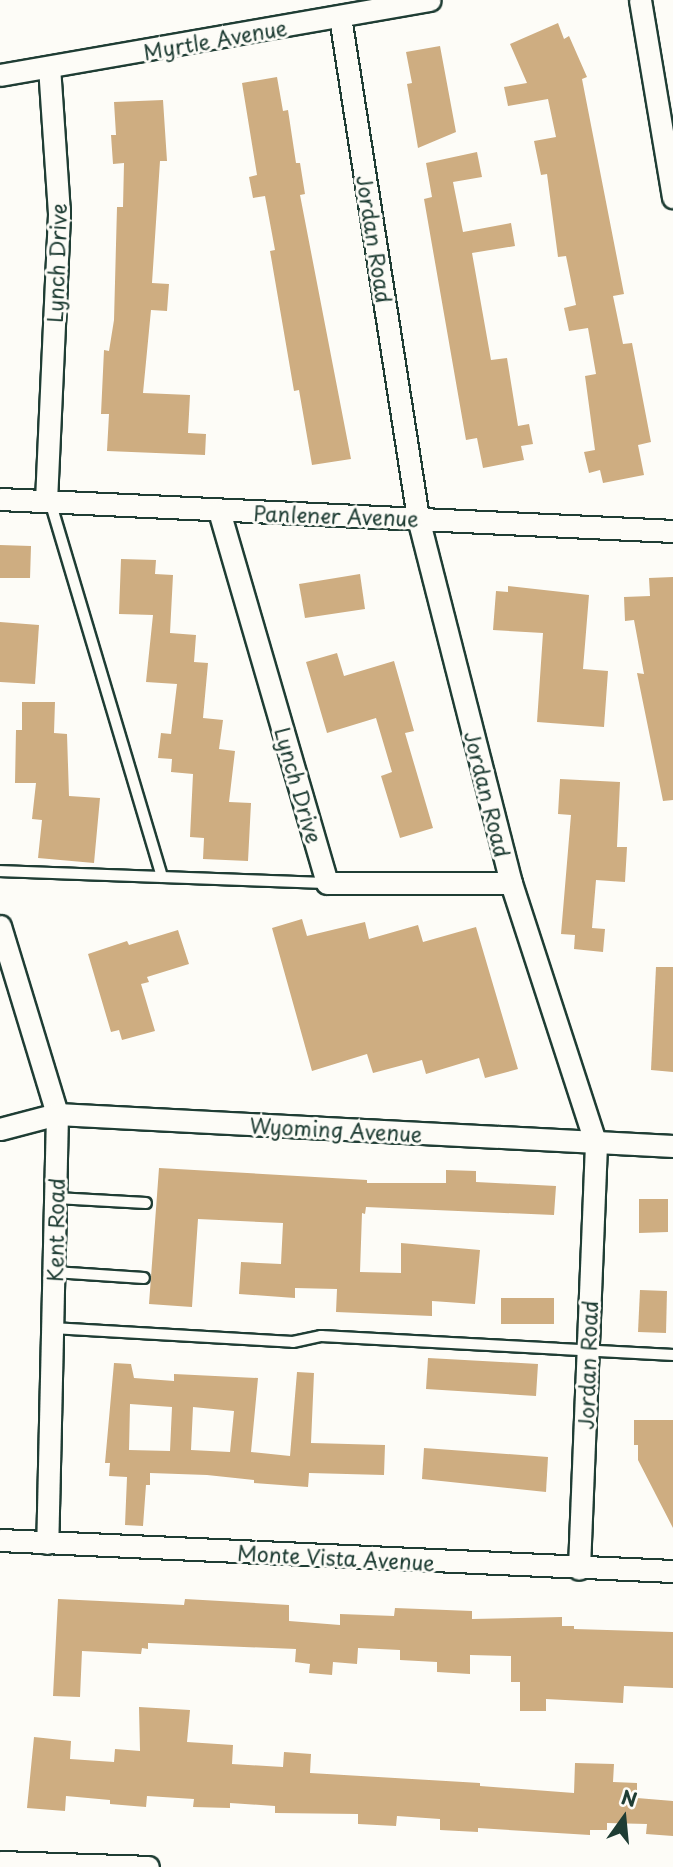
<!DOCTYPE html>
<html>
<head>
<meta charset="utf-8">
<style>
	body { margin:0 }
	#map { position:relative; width:673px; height:1867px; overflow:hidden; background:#fdfcf7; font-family:"Playpen Sans",sans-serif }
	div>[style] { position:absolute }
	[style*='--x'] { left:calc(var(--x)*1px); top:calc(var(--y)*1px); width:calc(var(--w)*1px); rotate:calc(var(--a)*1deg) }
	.building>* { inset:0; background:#cead81 }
	.roads { filter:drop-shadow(2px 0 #1f3d34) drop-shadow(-2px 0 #1f3d34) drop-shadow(0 2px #1f3d34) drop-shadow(0 -2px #1f3d34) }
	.lane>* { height:10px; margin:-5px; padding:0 5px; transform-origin:5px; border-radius:5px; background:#fdfcf7 }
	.street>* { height:21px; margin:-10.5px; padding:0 10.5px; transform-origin:10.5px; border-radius:10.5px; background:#fdfcf7 }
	span { translate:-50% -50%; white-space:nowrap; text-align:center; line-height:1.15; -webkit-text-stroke:6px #fdfcf7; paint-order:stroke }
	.street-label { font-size:21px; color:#1f3d34 }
	.north { position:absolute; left:589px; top:1783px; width:70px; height:70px; -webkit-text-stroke:5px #fdfcf7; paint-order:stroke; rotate:15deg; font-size:19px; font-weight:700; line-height:28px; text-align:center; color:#1f3d34 }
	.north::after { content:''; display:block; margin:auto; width:24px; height:32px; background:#1f3d34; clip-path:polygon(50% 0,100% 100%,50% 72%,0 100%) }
</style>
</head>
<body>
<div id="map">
	<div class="building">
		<div style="clip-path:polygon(558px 23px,564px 39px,569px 36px,587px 77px,582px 79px,624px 294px,613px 296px,623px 344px,632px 343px,651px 442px,638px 445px,644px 475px,603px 483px,600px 470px,589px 473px,584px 452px,595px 450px,585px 376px,596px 374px,588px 328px,569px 331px,564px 308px,576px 305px,566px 256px,558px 257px,547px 174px,541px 175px,534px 141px,556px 137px,548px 99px,508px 106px,504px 87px,527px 83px,510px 44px)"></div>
		<div style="clip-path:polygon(440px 46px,456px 132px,418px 148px,407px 84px,412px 83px,406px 52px)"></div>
		<div style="clip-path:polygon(277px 77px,283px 111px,288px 110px,296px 163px,300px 163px,305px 194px,300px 195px,351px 459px,312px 465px,299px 390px,294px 391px,270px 251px,275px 250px,265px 196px,253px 198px,249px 177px,257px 175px,242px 83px)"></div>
		<div style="clip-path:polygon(163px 100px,167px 161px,160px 161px,152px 283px,169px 284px,167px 311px,151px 310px,143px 393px,190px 395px,188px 433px,206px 434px,205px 455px,107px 451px,109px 414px,101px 414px,104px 350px,109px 351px,114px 320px,117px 207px,123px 207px,124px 163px,113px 164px,111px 135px,116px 135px,114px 102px)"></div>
		<div style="clip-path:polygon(477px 152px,482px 177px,453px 182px,463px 232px,511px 223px,515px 246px,472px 253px,491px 360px,507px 358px,518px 426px,529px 424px,533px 444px,521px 446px,524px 460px,483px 468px,477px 438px,466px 440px,424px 199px,432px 197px,426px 163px)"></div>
		<div style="clip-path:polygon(0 545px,31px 546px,30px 578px,0 578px)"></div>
		<div style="clip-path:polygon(121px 559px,156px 560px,155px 574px,173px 575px,170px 633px,196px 635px,194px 662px,208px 663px,203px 718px,223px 720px,219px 749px,235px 751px,229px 802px,251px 803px,248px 861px,203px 859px,204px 838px,190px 837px,193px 774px,171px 772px,172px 759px,158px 758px,161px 733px,171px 734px,177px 684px,146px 682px,153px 615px,119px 614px)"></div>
		<div style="clip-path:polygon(360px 574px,365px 609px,305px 618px,299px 584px)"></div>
		<div style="clip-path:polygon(673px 577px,673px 800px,663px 801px,637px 673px,644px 674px,634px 620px,625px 621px,624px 597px,650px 596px,649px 578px)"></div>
		<div style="clip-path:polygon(508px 586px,589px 595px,583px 669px,608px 671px,604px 727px,537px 722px,543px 633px,493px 630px,496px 591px,508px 592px)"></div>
		<div style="clip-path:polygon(0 622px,39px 625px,35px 684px,0 682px)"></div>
		<div style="clip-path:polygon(337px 653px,344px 676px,394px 661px,414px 731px,405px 733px,433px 828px,400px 838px,381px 776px,392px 772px,376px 718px,327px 733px,306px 662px)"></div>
		<div style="clip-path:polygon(22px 702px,55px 702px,54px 733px,67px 734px,69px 796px,100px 798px,94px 863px,38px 858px,42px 820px,32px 819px,36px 783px,15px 783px,16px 730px,22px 730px)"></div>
		<div style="clip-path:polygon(560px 779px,620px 782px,617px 847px,627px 847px,625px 882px,596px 880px,592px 928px,605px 929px,603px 952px,574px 949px,575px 935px,561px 934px,571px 815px,558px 814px)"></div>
		<div style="clip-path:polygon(302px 919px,307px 936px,365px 922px,369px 939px,418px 925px,423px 942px,476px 927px,518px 1069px,485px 1078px,479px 1058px,426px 1074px,422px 1060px,373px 1073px,367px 1054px,312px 1071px,272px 928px)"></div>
		<div style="clip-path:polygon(178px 930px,189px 964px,147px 977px,149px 982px,141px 984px,155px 1031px,122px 1040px,119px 1030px,111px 1032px,88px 954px,127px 941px,129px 945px)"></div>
		<div style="clip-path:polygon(656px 967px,673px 967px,673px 1072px,651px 1070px)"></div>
		<div style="clip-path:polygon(159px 1168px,367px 1180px,367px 1183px,446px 1183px,446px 1170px,476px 1171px,476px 1182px,556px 1186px,554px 1215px,366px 1207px,365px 1214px,362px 1213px,360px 1272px,401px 1273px,401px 1243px,480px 1250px,475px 1304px,432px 1301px,432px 1316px,336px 1312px,337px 1289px,295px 1288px,295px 1298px,239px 1294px,241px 1262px,281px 1264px,283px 1223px,198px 1219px,192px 1307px,149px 1304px)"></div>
		<div style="clip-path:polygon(639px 1199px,668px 1199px,668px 1232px,639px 1233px)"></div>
		<div style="clip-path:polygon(640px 1290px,667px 1291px,666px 1333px,638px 1332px)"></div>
		<div style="clip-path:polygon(501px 1298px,554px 1298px,554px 1324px,501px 1324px)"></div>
		<div style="clip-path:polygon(428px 1358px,538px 1364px,536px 1396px,426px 1389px)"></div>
		<div style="clip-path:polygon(evenodd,114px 1363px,131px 1364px,134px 1378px,174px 1381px,174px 1374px,258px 1378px,251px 1452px,290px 1456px,297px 1372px,314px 1373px,311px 1443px,385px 1445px,384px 1475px,309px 1473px,308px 1487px,254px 1483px,254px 1480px,207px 1475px,150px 1473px,150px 1485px,146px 1485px,143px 1526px,125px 1525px,127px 1477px,109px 1476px,110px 1463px,105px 1463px,114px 1363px,130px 1404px,172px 1407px,170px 1451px,129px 1450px,130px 1404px,114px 1363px,193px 1407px,234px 1411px,230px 1452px,191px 1450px,193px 1407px)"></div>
		<div style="clip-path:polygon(634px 1420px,673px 1420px,673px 1528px,638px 1460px,638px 1445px,634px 1445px)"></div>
		<div style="clip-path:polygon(424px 1448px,548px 1457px,546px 1492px,422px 1479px)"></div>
		<div style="clip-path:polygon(58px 1599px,184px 1605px,185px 1599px,289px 1605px,289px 1621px,340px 1625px,340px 1614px,394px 1616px,395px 1608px,472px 1611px,472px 1619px,562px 1617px,562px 1626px,574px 1626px,574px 1629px,673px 1632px,673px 1688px,624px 1686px,623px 1703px,546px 1699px,546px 1711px,520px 1711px,520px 1682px,511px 1682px,511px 1656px,470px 1655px,470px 1674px,437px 1672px,437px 1662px,400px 1660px,400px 1650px,358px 1648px,357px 1664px,333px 1662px,332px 1675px,309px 1673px,310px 1664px,295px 1662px,296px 1649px,148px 1643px,148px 1649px,142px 1648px,141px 1654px,82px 1651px,80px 1697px,53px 1696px)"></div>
		<div style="clip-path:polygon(139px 1707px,190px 1710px,187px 1742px,233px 1745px,232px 1764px,283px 1767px,284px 1752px,311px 1754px,310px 1773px,480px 1783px,480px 1786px,574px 1793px,575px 1763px,614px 1764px,613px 1782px,637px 1783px,637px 1798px,673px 1801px,673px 1836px,646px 1834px,647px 1824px,607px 1823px,607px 1830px,590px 1830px,590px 1835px,478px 1828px,478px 1832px,440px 1830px,440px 1819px,397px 1816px,396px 1826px,358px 1824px,358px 1814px,275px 1813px,275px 1806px,230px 1803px,230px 1808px,193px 1807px,194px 1799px,147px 1796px,146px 1807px,110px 1804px,110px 1800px,66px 1796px,65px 1811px,27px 1808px,34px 1737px,71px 1741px,70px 1759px,114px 1762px,115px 1749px,140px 1751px)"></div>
	</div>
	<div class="roads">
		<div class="lane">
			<div style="--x:50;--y:501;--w:392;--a:73.4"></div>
			<div style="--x:0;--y:871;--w:327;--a:2.1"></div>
			<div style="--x:56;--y:1198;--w:90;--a:3.2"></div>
			<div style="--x:54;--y:1272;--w:90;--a:3.8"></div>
			<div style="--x:52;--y:1328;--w:241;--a:3.3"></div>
			<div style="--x:293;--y:1342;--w:29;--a:-12"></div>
			<div style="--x:321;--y:1336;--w:353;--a:3.1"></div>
		</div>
		<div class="street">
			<div style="--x:640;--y:0;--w:200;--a:80.5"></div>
			<div style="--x:340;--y:17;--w:507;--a:81.15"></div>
			<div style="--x:418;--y:518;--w:377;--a:75.7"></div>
			<div style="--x:511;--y:883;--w:274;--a:72"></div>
			<div style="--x:596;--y:1144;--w:425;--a:92.3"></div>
			<div style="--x:0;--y:75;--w:436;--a:-9.9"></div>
			<div style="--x:0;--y:499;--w:674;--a:2.72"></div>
			<div style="--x:46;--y:501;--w:288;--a:-87.4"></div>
			<div style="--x:59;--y:213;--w:146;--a:-93.9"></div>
			<div style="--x:219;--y:511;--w:387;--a:73.8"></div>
			<div style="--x:327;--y:883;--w:184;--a:0"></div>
			<div style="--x:0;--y:926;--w:196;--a:73.1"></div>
			<div style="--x:57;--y:1114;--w:429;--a:91.3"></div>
			<div style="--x:0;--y:1129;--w:59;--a:-14.7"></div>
			<div style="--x:57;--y:1114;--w:617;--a:2.97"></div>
			<div style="--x:0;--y:1540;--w:674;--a:2.64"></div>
			<div style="--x:0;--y:1862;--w:148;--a:1.9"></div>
		</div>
	</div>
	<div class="street-label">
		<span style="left:215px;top:39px;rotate:-10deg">Myrtle Avenue</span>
		<span style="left:375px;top:239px;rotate:81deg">Jordan Road</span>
		<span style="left:56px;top:263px;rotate:-88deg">Lynch Drive</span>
		<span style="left:336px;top:515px;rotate:2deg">Panlener Avenue</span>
		<span style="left:299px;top:785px;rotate:74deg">Lynch Drive</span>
		<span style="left:488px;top:794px;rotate:76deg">Jordan Road</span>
		<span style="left:336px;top:1129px;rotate:3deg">Wyoming Avenue</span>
		<span style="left:55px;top:1230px;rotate:-89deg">Kent Road</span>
		<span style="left:587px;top:1365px;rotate:-88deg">Jordan Road</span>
		<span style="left:336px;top:1557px;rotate:3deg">Monte Vista Avenue</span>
	</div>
	<div class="north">N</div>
</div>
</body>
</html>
